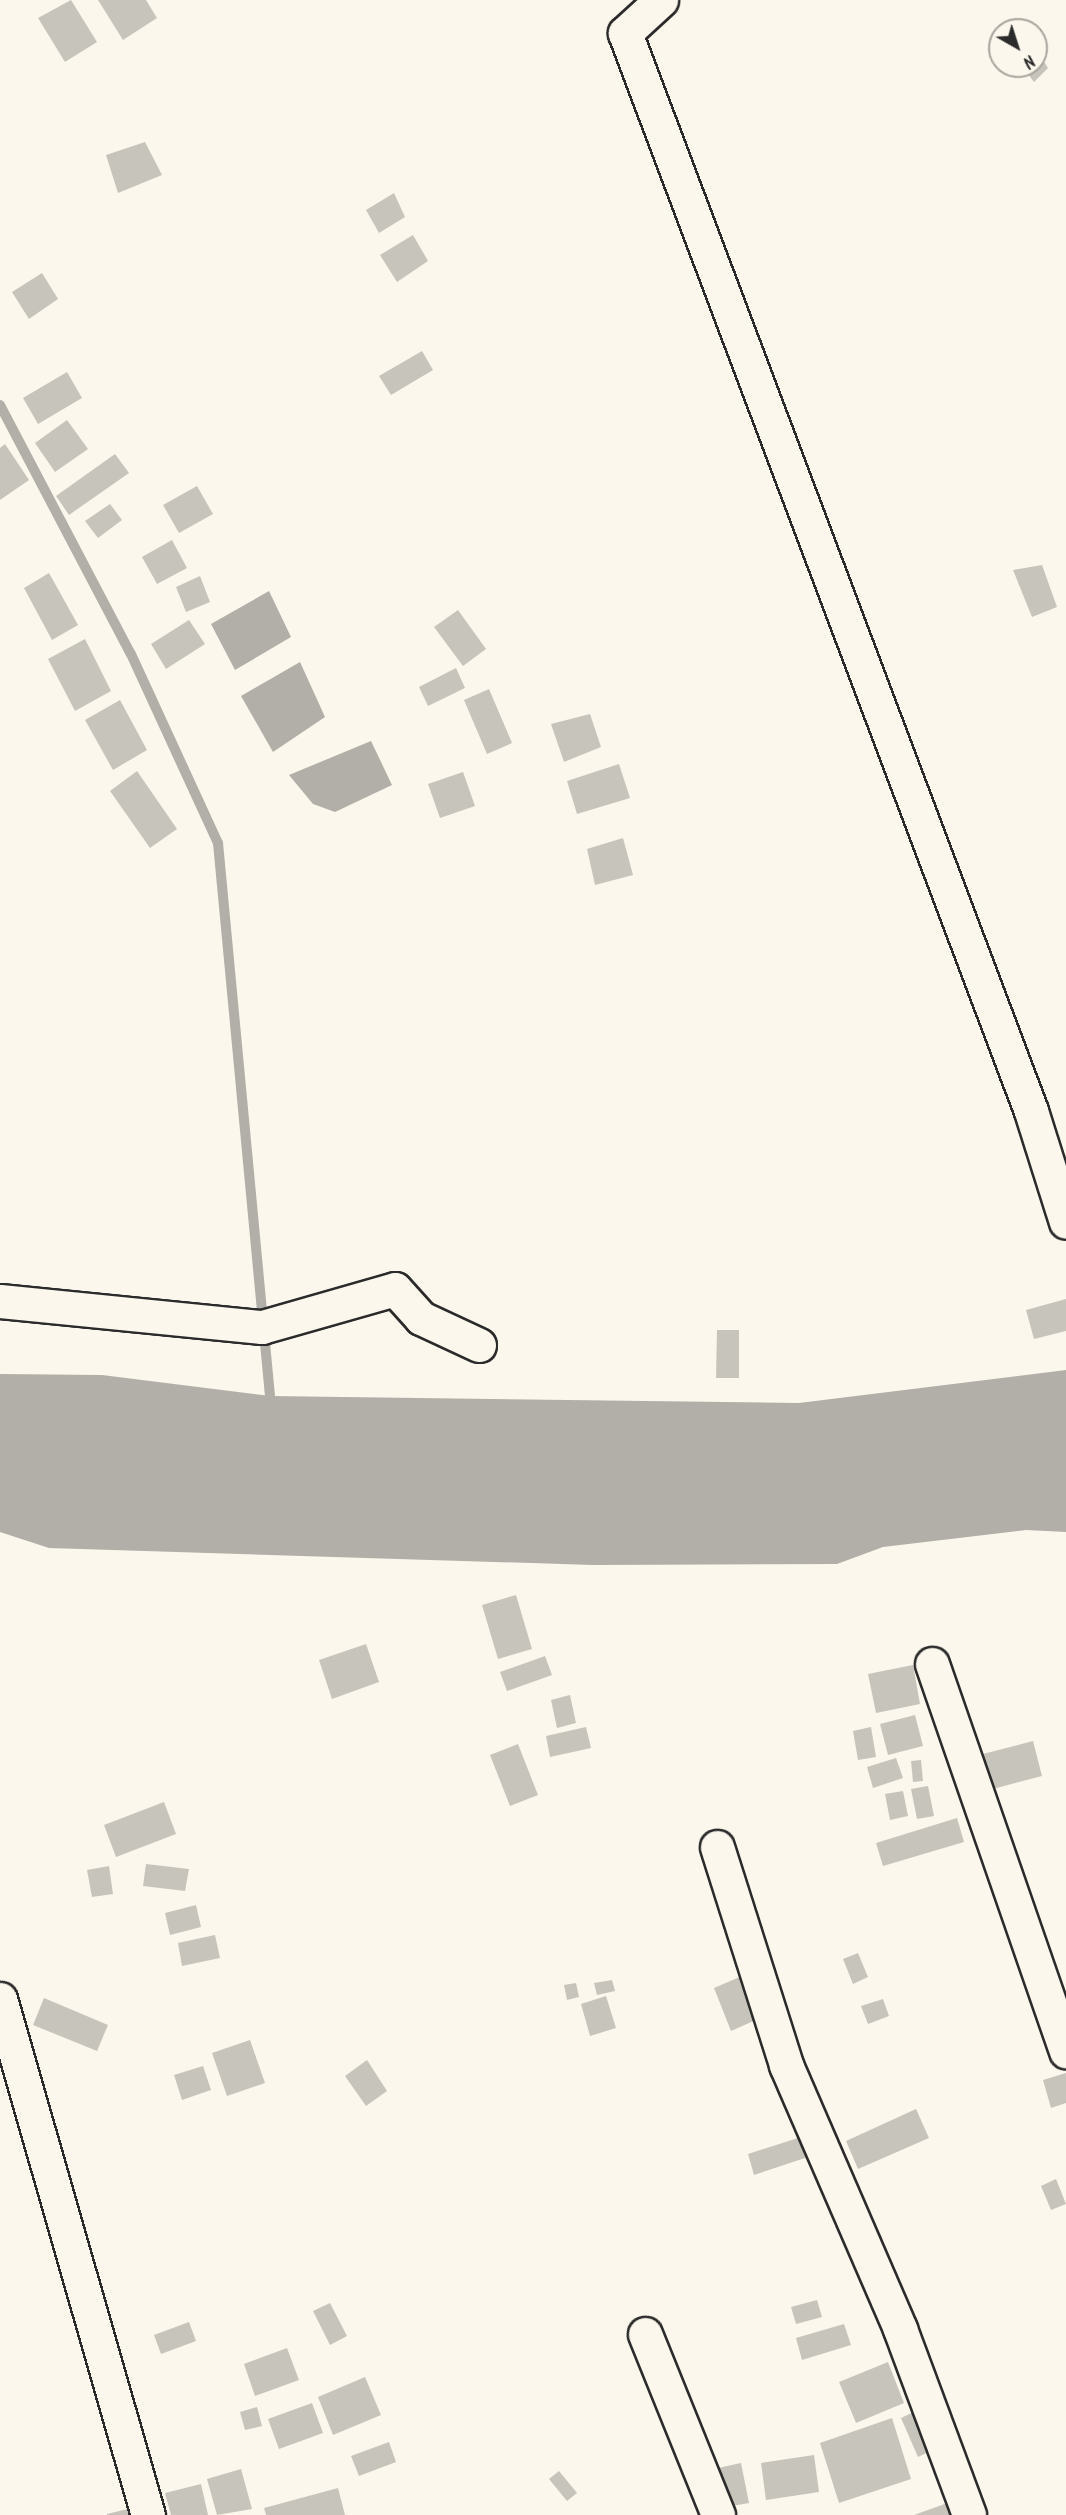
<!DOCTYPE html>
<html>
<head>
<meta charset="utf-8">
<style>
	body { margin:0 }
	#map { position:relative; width:1066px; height:2515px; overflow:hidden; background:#fbf7ec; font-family:Kalam,sans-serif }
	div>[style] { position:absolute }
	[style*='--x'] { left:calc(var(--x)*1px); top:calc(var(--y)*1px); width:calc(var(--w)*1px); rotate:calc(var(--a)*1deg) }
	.water>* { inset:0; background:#b1afa7 }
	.stream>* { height:10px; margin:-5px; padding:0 5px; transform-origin:5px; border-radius:5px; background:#b1afa7 }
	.building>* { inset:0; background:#c7c4bc }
	.roads { filter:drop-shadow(2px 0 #2b2b2b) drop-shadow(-2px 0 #2b2b2b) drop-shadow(0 2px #2b2b2b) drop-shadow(0 -2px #2b2b2b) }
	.minor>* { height:33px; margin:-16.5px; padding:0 16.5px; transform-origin:16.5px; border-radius:16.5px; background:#fbf7ec }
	span { translate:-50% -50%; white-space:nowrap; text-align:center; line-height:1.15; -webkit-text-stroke:4.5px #fbf7ec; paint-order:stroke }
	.north { position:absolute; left:988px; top:18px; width:60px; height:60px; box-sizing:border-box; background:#fbf7ec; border:2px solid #a8a59f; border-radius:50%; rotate:141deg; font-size:16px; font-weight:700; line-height:24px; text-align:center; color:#2b2b2b }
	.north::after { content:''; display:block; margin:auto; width:21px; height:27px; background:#2b2b2b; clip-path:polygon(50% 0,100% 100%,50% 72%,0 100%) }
</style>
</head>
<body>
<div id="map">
	<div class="water">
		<div style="clip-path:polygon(269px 591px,291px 637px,235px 670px,211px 624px)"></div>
		<div style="clip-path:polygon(300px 662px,325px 717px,273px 752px,241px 696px)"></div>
		<div style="clip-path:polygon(371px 741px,392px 785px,335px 812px,313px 804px,289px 775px)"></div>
		<div style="clip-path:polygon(1066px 1370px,1066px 1532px,1026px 1530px,883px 1547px,837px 1564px,593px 1565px,49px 1548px,0 1532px,0 1374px,102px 1375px,270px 1396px,799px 1403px)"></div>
	</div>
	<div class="stream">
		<div style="--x:0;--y:405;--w:281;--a:62.3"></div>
		<div style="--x:131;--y:654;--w:208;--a:65.3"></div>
		<div style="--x:218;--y:843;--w:555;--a:84.63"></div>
	</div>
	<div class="building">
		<div style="clip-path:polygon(71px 0,97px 42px,65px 62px,38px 18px)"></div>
		<div style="clip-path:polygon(98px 0,146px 0,157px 18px,123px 40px)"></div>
		<div style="clip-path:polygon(1036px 49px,1048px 68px,1034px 82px,1022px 66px,1036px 66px)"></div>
		<div style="clip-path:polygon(145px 142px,162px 175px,118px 193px,106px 155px)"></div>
		<div style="clip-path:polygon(394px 193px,405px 217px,379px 233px,366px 210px)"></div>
		<div style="clip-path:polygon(413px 235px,428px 261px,397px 282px,380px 255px)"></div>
		<div style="clip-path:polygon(42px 273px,58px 299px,29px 319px,12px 292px)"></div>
		<div style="clip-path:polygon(422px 351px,433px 370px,391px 395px,379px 376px)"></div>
		<div style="clip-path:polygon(67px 372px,82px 398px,38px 424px,23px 398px)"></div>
		<div style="clip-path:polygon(67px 420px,88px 449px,55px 472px,35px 443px)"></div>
		<div style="clip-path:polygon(5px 444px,29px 480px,0 500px,0 448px)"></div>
		<div style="clip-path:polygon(115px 454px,129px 473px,69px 515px,56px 496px)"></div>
		<div style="clip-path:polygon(197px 486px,213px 514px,179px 533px,163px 505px)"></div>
		<div style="clip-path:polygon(110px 504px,122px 520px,98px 538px,85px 521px)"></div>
		<div style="clip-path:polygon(172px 540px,187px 568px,157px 584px,142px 557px)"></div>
		<div style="clip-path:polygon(1042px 565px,1057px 607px,1032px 617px,1013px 570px)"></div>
		<div style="clip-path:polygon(49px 573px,78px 625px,52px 640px,24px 588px)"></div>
		<div style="clip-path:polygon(200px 576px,210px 602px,186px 612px,176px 587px)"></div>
		<div style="clip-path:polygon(458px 610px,486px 649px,463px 666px,434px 627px)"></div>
		<div style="clip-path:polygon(189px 620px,205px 644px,166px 669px,151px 644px)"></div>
		<div style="clip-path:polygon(85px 639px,111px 691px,75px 711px,48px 659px)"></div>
		<div style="clip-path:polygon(456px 668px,465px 688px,428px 706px,419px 687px)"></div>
		<div style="clip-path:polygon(489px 689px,512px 743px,487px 754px,464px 700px)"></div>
		<div style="clip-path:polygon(120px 700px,147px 750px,113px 770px,85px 720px)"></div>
		<div style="clip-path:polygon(590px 714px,601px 747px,564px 762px,551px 724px)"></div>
		<div style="clip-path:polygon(619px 764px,630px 798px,577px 814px,567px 781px)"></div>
		<div style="clip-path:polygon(137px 771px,177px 829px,150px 848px,110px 791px)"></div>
		<div style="clip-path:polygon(463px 772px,475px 806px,440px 818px,428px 784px)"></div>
		<div style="clip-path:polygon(623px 838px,633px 875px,595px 885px,587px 849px)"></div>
		<div style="clip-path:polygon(1066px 1299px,1066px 1331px,1034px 1339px,1026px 1310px)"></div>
		<div style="clip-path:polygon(717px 1330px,739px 1330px,739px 1378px,716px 1378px)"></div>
		<div style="clip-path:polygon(516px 1595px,532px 1649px,498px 1659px,482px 1605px)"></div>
		<div style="clip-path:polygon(366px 1644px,379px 1682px,332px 1699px,319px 1660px)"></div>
		<div style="clip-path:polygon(545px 1656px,552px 1675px,507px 1691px,500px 1672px)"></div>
		<div style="clip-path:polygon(913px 1665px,920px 1704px,876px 1713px,868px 1674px)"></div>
		<div style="clip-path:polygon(570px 1695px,576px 1723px,557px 1728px,551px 1700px)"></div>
		<div style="clip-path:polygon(915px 1715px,923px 1746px,888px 1755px,880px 1724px)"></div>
		<div style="clip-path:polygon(586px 1727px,591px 1748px,550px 1757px,546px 1736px)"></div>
		<div style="clip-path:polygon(871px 1727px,876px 1757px,858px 1760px,853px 1731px)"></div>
		<div style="clip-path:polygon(1033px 1741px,1042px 1776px,989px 1790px,979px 1755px)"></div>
		<div style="clip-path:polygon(518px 1744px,538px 1795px,510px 1806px,490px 1755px)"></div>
		<div style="clip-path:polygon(896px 1758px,903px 1778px,873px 1788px,867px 1767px)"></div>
		<div style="clip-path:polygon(921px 1760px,923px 1781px,913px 1782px,911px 1761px)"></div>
		<div style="clip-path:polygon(928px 1786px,934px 1816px,917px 1819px,911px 1789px)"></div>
		<div style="clip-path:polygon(903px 1791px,908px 1816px,890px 1820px,885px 1794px)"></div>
		<div style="clip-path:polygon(164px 1802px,176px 1834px,116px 1857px,104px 1825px)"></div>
		<div style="clip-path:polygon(957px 1818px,964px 1842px,883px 1866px,876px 1843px)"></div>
		<div style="clip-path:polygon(146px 1864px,189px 1869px,185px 1891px,143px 1886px)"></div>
		<div style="clip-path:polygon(109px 1866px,113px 1894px,92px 1897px,87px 1870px)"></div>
		<div style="clip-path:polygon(196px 1905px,201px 1927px,170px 1935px,165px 1913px)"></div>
		<div style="clip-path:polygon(215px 1935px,220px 1958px,182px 1966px,178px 1943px)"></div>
		<div style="clip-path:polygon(858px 1953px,868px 1977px,853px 1984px,843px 1959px)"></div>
		<div style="clip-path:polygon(749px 1973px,767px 2015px,731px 2031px,714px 1988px)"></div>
		<div style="clip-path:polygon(612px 1980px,615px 1991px,597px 1995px,594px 1983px)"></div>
		<div style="clip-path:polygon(576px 1983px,579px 1997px,567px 2000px,564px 1985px)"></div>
		<div style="clip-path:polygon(606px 1996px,616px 2028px,590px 2036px,581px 2004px)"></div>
		<div style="clip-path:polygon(44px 1998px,108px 2025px,97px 2051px,33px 2025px)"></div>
		<div style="clip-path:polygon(883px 1999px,889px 2016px,868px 2024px,861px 2006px)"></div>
		<div style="clip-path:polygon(250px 2040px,265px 2083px,227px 2096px,212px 2053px)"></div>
		<div style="clip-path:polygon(367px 2060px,387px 2091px,366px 2106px,345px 2076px)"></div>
		<div style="clip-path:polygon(203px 2066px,211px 2090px,182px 2100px,174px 2075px)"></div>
		<div style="clip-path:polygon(1066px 2073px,1066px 2103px,1051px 2108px,1043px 2080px)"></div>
		<div style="clip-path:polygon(916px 2109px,929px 2138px,858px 2169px,846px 2141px)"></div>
		<div style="clip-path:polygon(801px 2137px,808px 2157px,754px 2175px,748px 2154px)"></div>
		<div style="clip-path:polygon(1056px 2179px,1066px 2204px,1051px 2210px,1041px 2186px)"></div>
		<div style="clip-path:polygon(817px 2300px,822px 2317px,796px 2324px,791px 2307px)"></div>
		<div style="clip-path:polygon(330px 2303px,347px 2336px,330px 2345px,313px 2311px)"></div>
		<div style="clip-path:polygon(189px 2322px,196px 2341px,161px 2354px,154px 2335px)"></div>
		<div style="clip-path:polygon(844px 2324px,851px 2345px,802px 2360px,796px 2338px)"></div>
		<div style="clip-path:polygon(287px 2348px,299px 2380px,255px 2396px,244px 2364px)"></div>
		<div style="clip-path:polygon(888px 2362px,904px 2403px,856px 2423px,839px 2382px)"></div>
		<div style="clip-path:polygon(365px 2377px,381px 2415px,333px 2435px,318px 2397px)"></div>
		<div style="clip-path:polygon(312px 2403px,323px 2433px,279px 2449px,268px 2419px)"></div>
		<div style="clip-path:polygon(257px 2407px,262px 2426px,245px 2430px,240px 2412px)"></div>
		<div style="clip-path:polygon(918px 2410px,935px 2449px,918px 2457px,901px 2418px)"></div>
		<div style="clip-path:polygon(892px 2418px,911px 2479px,839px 2503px,820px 2443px)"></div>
		<div style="clip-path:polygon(389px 2442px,396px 2462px,359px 2476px,351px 2456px)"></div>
		<div style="clip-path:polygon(814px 2455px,819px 2492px,766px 2500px,761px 2463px)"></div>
		<div style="clip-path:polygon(741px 2463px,749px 2503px,726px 2507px,718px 2468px)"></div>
		<div style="clip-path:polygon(241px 2469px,252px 2509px,217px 2515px,207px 2479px)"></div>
		<div style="clip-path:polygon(559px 2471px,577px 2493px,567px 2501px,549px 2479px)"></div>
		<div style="clip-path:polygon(201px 2484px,208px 2515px,171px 2515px,165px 2493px)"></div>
		<div style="clip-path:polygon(338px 2488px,345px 2515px,266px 2515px,264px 2508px)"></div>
		<div style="clip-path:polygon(953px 2501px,957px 2515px,914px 2515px)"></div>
		<div style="clip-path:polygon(132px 2508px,134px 2515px,107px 2515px,107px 2514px)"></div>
	</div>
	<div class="roads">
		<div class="minor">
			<div style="--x:661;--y:0;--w:49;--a:137.5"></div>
			<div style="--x:625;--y:33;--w:1152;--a:69.36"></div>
			<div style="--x:1031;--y:1111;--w:116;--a:72.5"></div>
			<div style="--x:0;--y:1301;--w:263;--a:5.7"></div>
			<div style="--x:262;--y:1327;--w:138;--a:-15.9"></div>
			<div style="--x:395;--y:1289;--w:39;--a:48"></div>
			<div style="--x:421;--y:1318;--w:64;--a:25"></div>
			<div style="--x:932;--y:1664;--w:410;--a:70.9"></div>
			<div style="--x:717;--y:1847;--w:229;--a:72.4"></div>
			<div style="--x:786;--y:2065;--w:288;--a:66.6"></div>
			<div style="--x:900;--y:2329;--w:198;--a:69.6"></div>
			<div style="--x:0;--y:1999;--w:537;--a:74"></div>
			<div style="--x:645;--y:2334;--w:195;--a:68"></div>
		</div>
	</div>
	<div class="north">N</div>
</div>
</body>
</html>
